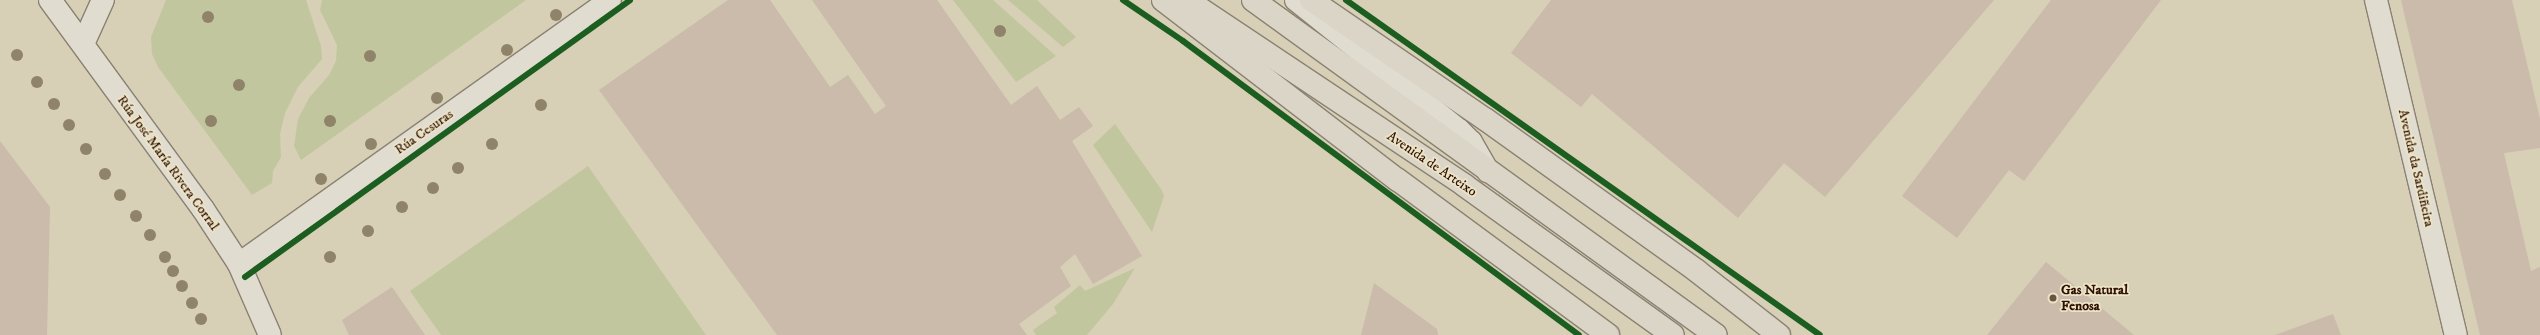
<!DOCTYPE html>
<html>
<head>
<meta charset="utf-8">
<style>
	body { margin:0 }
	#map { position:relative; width:2540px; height:335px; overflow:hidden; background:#d7cfb6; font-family:"IM FELL DW Pica",serif }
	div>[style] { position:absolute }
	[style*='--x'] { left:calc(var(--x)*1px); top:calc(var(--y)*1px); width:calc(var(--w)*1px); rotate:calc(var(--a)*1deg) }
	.green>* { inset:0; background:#c2c69e }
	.building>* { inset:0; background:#cabbab }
	.roads { filter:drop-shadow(1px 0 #8a8172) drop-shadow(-1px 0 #8a8172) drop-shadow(0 1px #8a8172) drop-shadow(0 -1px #8a8172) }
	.minor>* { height:22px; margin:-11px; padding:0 11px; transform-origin:11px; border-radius:11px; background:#e0dccf }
	.major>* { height:22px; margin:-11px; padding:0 11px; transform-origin:11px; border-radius:11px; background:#dad5c7 }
	.cycleway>* { height:6px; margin:-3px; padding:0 3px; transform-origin:3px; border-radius:3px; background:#1b5e20 }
	.trees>* { width:12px; height:12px; margin:-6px; border-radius:50%; background:#8f8369 }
	.dots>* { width:11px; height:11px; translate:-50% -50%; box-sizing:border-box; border:2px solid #ede4c7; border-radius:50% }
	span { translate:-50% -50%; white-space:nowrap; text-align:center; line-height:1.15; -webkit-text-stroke:3.5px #ede4c7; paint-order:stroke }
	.street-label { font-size:14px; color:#2d1100 }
	.poi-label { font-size:14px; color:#2d1100; font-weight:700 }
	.left { translate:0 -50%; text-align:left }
</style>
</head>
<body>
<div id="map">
	<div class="green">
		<div style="clip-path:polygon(166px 0,306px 0,321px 46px,322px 59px,298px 87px,285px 113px,280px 134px,281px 157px,273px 171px,272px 183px,252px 195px,158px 67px,152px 54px,151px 37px)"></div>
		<div style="clip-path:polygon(322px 0,526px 0,301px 160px,294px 146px,298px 119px,309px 98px,329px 75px,336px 61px,337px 45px,320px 10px)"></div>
		<div style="clip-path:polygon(953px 0,993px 0,1056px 56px,1016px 82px)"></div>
		<div style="clip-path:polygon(1008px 0,1037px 0,1076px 37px,1063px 47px)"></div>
		<div style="clip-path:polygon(1115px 124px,1161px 189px,1164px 196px,1152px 232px,1093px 145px)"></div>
		<div style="clip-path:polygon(588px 166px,706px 335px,441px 335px,410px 291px)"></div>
		<div style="clip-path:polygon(1135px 268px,1113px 304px,1087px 335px,1036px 335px,1033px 330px,1057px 313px,1054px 307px,1080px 285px,1085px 291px)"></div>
	</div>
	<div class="building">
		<div style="clip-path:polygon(728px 0,770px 0,830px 87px,848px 75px,875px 114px,886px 106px,812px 0,937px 0,1011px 105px,1037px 86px,1060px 120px,1079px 107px,1093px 126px,1072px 141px,1142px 256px,1093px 284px,1075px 254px,1060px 267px,1071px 286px,1019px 324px,1027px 335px,777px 335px,599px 90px)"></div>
		<div style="clip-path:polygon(1551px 0,1994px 0,1825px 197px,1784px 163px,1738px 218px,1592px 94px,1581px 107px,1511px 53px)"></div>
		<div style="clip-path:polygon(2051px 0,2161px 0,2024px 181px,2009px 170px,1957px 238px,1902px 196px)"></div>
		<div style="clip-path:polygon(2401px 0,2512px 0,2540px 119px,2540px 148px,2504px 153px,2531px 271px,2540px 267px,2540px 335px,2480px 335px)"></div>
		<div style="clip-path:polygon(0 141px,50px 207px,47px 335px,0 335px)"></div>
		<div style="clip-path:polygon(2046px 262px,2134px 335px,1987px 335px)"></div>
		<div style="clip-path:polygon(1374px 283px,1437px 329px,1438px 335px,1361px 335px)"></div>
		<div style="clip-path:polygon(392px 287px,425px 335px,349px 335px,342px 320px)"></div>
		<div style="clip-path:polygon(2333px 314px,2341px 335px,2275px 335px)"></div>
	</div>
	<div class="roads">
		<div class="minor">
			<div style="--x:50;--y:0;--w:259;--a:53.8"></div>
			<div style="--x:203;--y:209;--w:66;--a:56.8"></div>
			<div style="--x:239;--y:264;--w:77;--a:66.4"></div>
			<div style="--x:1296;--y:0;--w:208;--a:38.6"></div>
			<div style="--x:1459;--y:130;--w:17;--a:45"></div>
			<div style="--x:1471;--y:142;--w:34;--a:60"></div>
			<div style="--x:2376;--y:0;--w:344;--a:76.6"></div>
			<div style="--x:83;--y:44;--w:48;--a:-65.6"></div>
			<div style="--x:239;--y:264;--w:455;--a:-35.4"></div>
		</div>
		<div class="major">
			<div style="--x:1163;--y:0;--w:296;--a:37.5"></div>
			<div style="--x:1398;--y:180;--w:261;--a:36.4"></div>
			<div style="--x:1187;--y:0;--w:333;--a:33.7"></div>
			<div style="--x:1464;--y:185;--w:257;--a:35.7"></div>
			<div style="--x:1253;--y:0;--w:571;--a:35.89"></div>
			<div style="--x:1311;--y:0;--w:211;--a:34.4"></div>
			<div style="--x:1485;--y:119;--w:261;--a:35.6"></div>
			<div style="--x:1697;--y:271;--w:104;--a:38"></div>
		</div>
	</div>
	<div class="cycleway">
		<div style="--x:1123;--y:0;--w:73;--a:34.3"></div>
		<div style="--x:1183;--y:41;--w:493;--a:36.6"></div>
		<div style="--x:1346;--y:0;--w:580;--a:35.25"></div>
		<div style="--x:245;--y:277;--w:474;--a:-35.7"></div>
	</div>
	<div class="trees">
		<div style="left:556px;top:15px"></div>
		<div style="left:208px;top:17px"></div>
		<div style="left:1000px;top:31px"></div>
		<div style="left:507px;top:50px"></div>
		<div style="left:17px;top:55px"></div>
		<div style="left:370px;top:56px"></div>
		<div style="left:37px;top:82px"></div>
		<div style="left:239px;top:85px"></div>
		<div style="left:437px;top:98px"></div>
		<div style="left:54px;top:104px"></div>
		<div style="left:541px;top:105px"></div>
		<div style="left:211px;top:121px"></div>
		<div style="left:330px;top:121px"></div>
		<div style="left:69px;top:125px"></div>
		<div style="left:371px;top:144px"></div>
		<div style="left:492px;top:144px"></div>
		<div style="left:86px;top:149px"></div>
		<div style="left:458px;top:168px"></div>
		<div style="left:105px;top:174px"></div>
		<div style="left:321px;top:179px"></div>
		<div style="left:433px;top:188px"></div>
		<div style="left:120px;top:195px"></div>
		<div style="left:402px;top:207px"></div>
		<div style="left:136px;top:216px"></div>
		<div style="left:368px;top:231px"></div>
		<div style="left:150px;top:235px"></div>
		<div style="left:165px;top:257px"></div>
		<div style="left:330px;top:257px"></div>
		<div style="left:173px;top:271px"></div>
		<div style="left:182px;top:286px"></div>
		<div style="left:192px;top:303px"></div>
		<div style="left:201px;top:319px"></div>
	</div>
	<div class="dots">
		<div style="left:2053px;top:298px;background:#685440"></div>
	</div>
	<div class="street-label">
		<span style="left:424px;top:132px;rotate:-35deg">Rúa Cesuras</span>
		<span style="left:168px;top:163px;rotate:54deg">Rúa José María Rivera Corral</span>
		<span style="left:1432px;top:164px;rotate:34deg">Avenida de Arteixo</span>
		<span style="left:2416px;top:168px;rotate:77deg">Avenida da Sardiñeira</span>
	</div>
	<div class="poi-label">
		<span class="left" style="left:2061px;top:298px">Gas Natural<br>Fenosa</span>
	</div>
</div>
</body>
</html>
